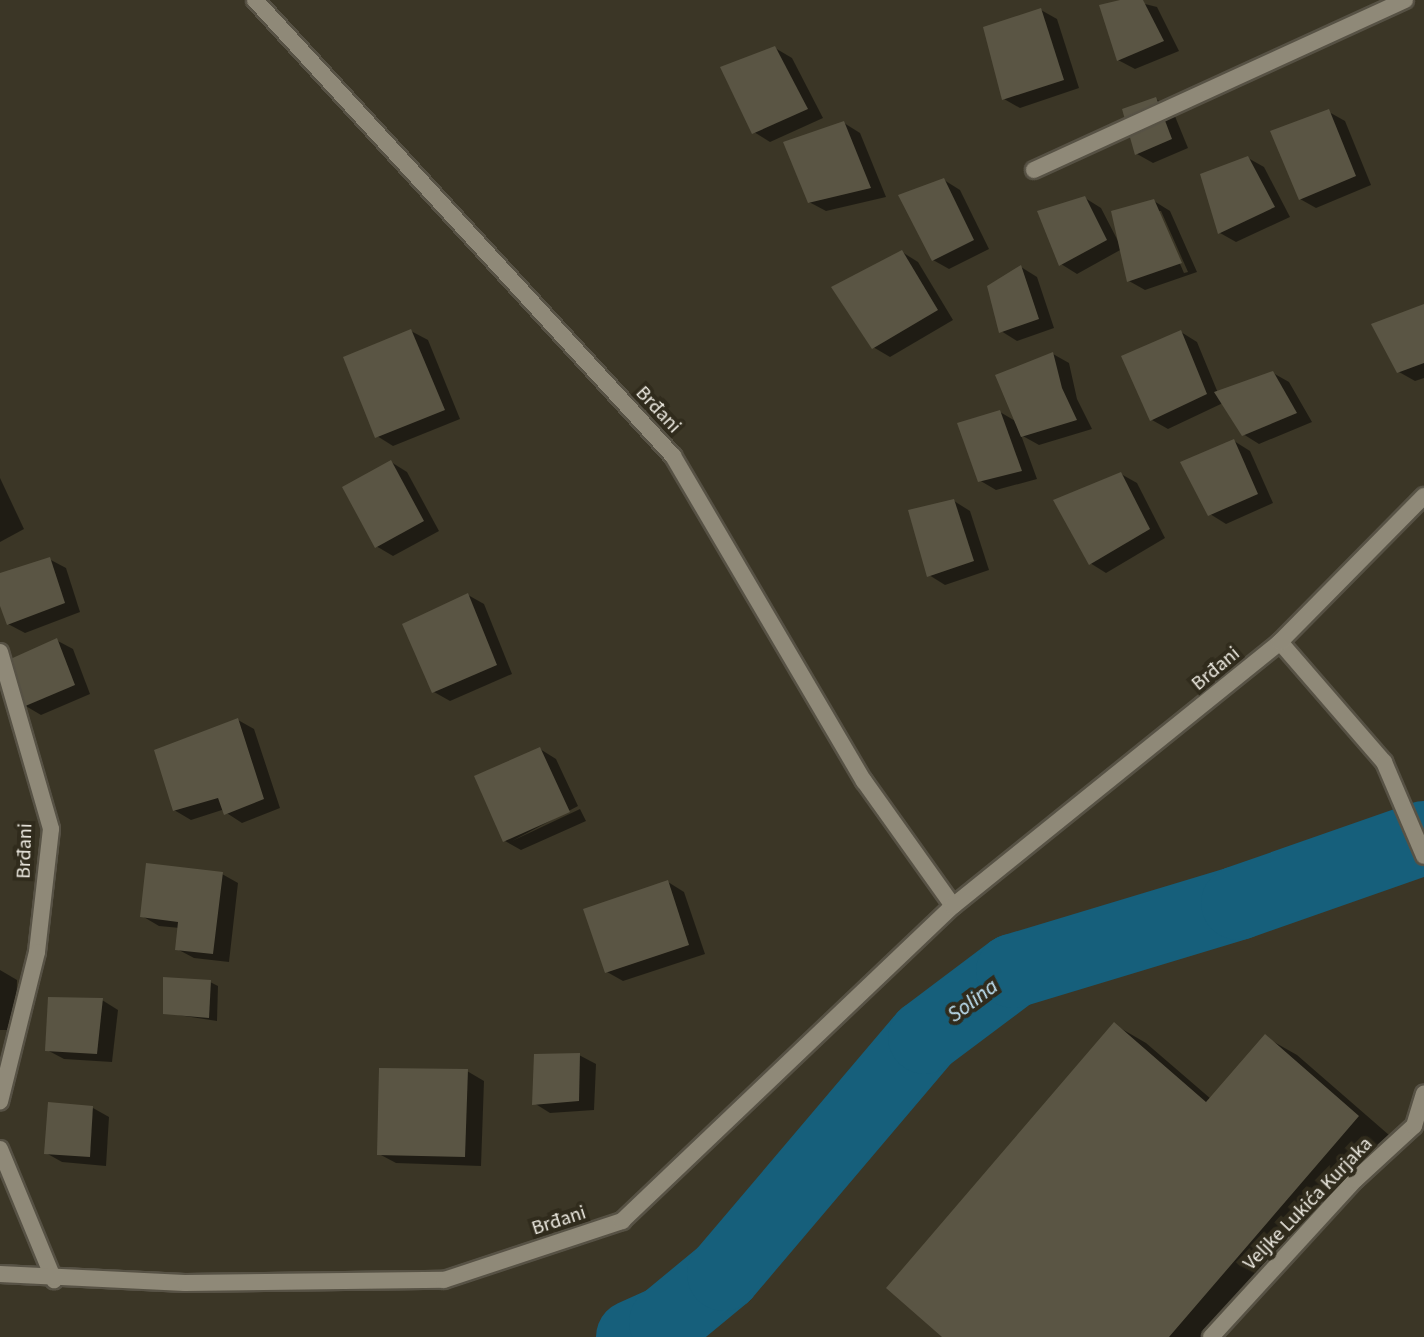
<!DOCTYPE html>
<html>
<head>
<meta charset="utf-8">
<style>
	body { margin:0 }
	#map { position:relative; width:1424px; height:1337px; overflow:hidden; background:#3b3626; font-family:"Source Sans 3",sans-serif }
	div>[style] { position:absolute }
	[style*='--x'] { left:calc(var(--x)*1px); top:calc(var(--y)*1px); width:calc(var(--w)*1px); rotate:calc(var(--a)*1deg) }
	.shadow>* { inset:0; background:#0007 }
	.river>* { height:74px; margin:-37px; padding:0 37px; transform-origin:37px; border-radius:37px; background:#165f7b }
	.building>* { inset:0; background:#5a5544 }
	.roads { filter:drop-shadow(2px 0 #575245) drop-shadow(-2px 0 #575245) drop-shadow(0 2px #575245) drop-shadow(0 -2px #575245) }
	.street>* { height:16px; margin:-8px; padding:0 8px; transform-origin:8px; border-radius:8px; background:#8f8978 }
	span { translate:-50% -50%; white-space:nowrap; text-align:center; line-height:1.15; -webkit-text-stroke:8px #302b1c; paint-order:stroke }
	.street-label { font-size:20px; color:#ece9e0 }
	.water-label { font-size:22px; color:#c1e4f6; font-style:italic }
</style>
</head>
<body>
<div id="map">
	<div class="shadow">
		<div style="clip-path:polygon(1129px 0,1157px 7px,1179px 51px,1135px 69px,1118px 60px)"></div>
		<div style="clip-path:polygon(1041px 10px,1057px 19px,1079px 88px,1020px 108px,1004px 99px)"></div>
		<div style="clip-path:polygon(775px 48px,792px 58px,823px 118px,770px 142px,754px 132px)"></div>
		<div style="clip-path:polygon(1156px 99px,1172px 109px,1188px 148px,1153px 163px,1137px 154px)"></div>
		<div style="clip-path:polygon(1329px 112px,1345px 121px,1371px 185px,1316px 208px,1300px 199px)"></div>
		<div style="clip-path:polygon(844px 123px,860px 133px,886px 197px,826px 211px,809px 202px)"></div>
		<div style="clip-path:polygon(1248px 158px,1264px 167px,1290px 217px,1236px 242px,1220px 233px)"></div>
		<div style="clip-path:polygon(944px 180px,960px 190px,989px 249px,949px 269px,933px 260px)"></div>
		<div style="clip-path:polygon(evenodd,1085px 198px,1101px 208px,1118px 241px,1154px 201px,1170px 211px,1197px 272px,1145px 290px,1129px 281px,1122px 249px,1077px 274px,1061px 264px,1085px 198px,1157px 211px,1161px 211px,1188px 272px,1184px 273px,1157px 211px)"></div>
		<div style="clip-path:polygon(902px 252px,918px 262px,953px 320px,890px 357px,873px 347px)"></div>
		<div style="clip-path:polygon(1021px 267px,1037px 277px,1054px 328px,1017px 341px,1001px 331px)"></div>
		<div style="clip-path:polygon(1424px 307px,1424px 378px,1415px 381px,1399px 372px)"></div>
		<div style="clip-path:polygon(411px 331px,428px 340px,460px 419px,393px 446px,377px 436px)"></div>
		<div style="clip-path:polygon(1181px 332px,1197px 342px,1218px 393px,1273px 373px,1289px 382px,1312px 422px,1259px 444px,1243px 434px,1223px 403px,1168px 429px,1152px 420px)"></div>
		<div style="clip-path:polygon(1053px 354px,1069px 363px,1077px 399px,1092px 429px,1039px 445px,1021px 435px,1037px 479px,996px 490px,979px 480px,1000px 412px,1017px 422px)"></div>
		<div style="clip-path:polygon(1234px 441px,1250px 451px,1273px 503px,1226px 524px,1210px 514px)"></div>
		<div style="clip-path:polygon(391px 462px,407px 472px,439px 531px,393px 556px,376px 546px)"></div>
		<div style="clip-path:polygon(1121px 474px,1137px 483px,1165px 538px,1106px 573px,1090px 563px)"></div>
		<div style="clip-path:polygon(0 478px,24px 529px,0 542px)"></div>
		<div style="clip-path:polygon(954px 501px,970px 511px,989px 570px,945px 585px,929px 575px)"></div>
		<div style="clip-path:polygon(49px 559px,66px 568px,80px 612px,25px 633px,8px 624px,0 600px,0 575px)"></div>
		<div style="clip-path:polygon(468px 595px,484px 604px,512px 674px,450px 701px,434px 692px)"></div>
		<div style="clip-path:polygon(56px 640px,73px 649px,90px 694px,41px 715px,24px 705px)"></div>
		<div style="clip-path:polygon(238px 720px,254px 729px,280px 808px,242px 823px,222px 810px,191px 820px,174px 810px)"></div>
		<div style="clip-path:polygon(540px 749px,556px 759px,578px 806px,512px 841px,580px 809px,586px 821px,521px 850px,505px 841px)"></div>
		<div style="clip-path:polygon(222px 874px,238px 883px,229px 962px,194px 958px,177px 949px,180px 928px,159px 926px,142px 916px)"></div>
		<div style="clip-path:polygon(668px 882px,684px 892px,705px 954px,623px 981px,607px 972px)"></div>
		<div style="clip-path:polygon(0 970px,17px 980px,16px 1030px,0 1030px)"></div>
		<div style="clip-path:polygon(210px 982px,218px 986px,217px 1021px,165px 1013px)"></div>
		<div style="clip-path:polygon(102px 1000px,118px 1010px,112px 1062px,64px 1059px,47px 1050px)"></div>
		<div style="clip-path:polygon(1115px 1025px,1146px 1043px,1211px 1099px,1265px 1037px,1297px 1055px,1389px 1135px,1216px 1337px,945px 1337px)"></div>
		<div style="clip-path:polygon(579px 1055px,596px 1064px,594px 1110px,550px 1113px,534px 1103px)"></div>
		<div style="clip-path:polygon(467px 1071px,484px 1081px,481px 1166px,396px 1163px,379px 1154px)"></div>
		<div style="clip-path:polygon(93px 1108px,109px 1117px,106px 1166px,62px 1162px,46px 1153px)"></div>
	</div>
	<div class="river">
		<div style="--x:633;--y:1337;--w:36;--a:-24"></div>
		<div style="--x:666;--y:1322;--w:75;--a:-39.6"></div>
		<div style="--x:724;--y:1274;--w:311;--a:-49.7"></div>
		<div style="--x:925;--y:1037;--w:110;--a:-36.9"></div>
		<div style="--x:1013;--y:971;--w:235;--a:-16.8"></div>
		<div style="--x:1238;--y:903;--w:197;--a:-19.3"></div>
	</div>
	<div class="building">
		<div style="clip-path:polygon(1120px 0,1143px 0,1164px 41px,1117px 61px,1099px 5px)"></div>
		<div style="clip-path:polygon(1041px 8px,1064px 80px,1002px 100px,983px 27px)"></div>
		<div style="clip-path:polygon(775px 46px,808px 109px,752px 134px,720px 67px)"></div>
		<div style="clip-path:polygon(1156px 97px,1172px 139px,1135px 155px,1122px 109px)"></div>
		<div style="clip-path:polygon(1329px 109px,1356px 176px,1299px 200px,1270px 131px)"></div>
		<div style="clip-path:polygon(844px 121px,871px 188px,808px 203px,783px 142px)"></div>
		<div style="clip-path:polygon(1248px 156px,1275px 207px,1218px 234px,1200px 174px)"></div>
		<div style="clip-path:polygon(944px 178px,974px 240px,932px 261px,898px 195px)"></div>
		<div style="clip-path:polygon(1085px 196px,1107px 240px,1059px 266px,1037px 211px)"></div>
		<div style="clip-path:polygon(1154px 199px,1182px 263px,1127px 282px,1111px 211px)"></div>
		<div style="clip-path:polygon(902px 250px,938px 310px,872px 349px,831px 287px)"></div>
		<div style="clip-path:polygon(1021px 265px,1039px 319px,999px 333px,987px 286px)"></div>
		<div style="clip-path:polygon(1424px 304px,1424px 363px,1397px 373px,1371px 324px)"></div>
		<div style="clip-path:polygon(411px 329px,445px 410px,375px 438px,343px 357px)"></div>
		<div style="clip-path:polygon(1181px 330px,1207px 394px,1150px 421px,1121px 356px)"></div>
		<div style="clip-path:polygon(1053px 352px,1062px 388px,1077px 420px,1021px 437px,995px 375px)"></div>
		<div style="clip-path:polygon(1273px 371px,1297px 413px,1242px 436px,1214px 392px)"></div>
		<div style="clip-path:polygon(1000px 410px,1022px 471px,978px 482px,957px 423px)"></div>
		<div style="clip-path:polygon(1234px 439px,1258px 494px,1208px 516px,1180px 462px)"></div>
		<div style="clip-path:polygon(391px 460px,424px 521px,375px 548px,342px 487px)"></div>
		<div style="clip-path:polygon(1121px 472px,1150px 529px,1089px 565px,1053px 500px)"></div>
		<div style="clip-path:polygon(954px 499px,974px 561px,927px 577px,908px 510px)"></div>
		<div style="clip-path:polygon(50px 557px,65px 603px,7px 625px,0 606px,0 573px)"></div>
		<div style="clip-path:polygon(468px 593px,497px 665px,432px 693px,402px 624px)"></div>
		<div style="clip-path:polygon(57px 638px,75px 685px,23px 707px,6px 661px)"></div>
		<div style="clip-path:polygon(238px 718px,264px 799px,224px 815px,218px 798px,173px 811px,154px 750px)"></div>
		<div style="clip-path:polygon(540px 747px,570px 812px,503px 842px,474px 776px)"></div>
		<div style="clip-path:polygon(146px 863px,223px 872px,213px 954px,175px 950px,178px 922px,140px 917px)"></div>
		<div style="clip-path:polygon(668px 880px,689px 945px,605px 973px,583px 909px)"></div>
		<div style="clip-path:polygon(163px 977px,211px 980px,209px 1018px,163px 1014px)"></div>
		<div style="clip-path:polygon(48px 997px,103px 998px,97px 1054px,45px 1051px)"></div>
		<div style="clip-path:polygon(1114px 1022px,1206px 1102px,1265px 1034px,1359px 1116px,1169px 1337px,942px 1337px,886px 1288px)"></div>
		<div style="clip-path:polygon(580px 1053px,579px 1101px,532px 1105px,534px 1054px)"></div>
		<div style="clip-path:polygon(379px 1068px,468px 1069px,465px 1157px,377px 1155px)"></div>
		<div style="clip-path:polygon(48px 1102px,93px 1106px,90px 1157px,44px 1154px)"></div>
	</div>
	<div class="roads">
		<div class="street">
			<div style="--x:255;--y:0;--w:619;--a:47.49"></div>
			<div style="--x:673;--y:456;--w:377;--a:59.6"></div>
			<div style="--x:864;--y:781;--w:153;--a:54.5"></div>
			<div style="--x:1034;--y:170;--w:408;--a:-24.6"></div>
			<div style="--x:1280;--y:642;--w:159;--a:49.1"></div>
			<div style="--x:1384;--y:762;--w:102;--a:66.9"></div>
			<div style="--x:0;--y:652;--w:184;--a:73.9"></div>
			<div style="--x:51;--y:829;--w:124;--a:96.5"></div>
			<div style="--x:37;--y:952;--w:154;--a:103.9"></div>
			<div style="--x:0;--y:1149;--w:142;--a:67.6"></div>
			<div style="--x:0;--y:1274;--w:185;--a:2.8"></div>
			<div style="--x:185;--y:1283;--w:259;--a:-0.7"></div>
			<div style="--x:444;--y:1280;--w:188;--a:-18.3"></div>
			<div style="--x:622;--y:1221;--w:457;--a:-43.6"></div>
			<div style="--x:953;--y:906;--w:420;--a:-38.9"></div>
			<div style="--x:1280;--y:642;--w:205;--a:-45.4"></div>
			<div style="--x:1211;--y:1337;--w:213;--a:-47.5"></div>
			<div style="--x:1355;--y:1180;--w:80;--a:-42.5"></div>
			<div style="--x:1414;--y:1126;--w:34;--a:-73"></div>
		</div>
	</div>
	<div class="street-label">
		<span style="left:658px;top:410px;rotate:47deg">Brđani</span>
		<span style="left:1216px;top:669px;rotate:-40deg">Brđani</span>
		<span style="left:25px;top:851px;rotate:-88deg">Brđani</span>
		<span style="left:1308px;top:1204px;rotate:-46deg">Veljke Lukića Kurjaka</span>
		<span style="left:559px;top:1221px;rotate:-18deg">Brđani</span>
	</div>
	<div class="water-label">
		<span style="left:973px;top:1001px;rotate:-37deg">Solina</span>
	</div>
</div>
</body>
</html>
